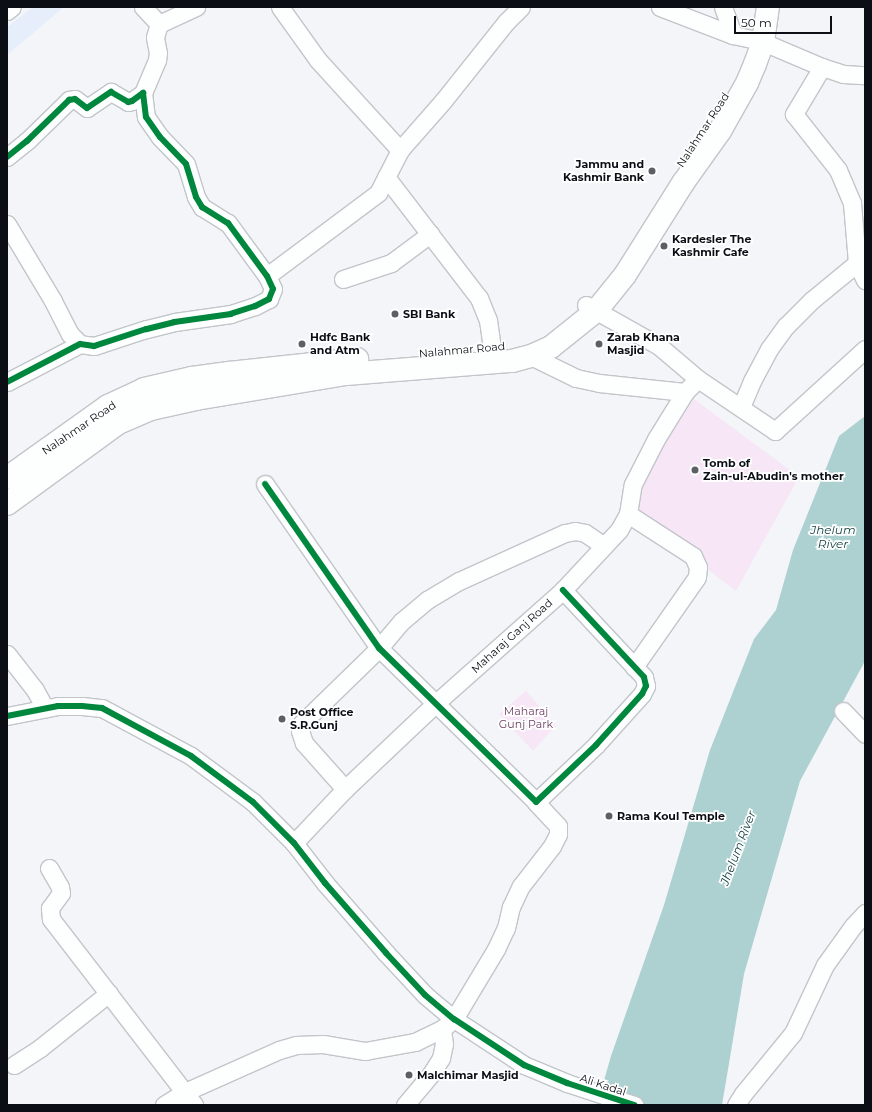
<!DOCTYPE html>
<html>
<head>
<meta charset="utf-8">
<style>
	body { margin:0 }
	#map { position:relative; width:872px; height:1112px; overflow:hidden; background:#f3f5f9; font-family:Montserrat,sans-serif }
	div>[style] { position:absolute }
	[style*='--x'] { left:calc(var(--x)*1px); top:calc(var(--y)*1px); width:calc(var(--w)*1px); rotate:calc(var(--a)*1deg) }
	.built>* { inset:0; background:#e7eefb }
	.green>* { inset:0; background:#f7e6f6 }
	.water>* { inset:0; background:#add0d1 }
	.roads { filter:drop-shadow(1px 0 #c2c5ca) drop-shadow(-1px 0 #c2c5ca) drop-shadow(0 1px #c2c5ca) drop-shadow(0 -1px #c2c5ca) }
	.minor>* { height:17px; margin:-8.5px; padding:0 8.5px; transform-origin:8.5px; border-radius:8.5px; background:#fdfefe }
	.major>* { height:22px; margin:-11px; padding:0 11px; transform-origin:11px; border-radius:11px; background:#fdfefe }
	.cycleway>* { height:6px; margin:-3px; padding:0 3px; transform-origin:3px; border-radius:3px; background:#00873e }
	.dots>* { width:11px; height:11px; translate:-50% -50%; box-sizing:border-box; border:2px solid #fff; border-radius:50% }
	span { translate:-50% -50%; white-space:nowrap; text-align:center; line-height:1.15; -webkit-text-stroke:3.5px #fff; paint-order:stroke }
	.street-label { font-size:11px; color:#0b0e14 }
	.poi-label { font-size:11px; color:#0b0e14; font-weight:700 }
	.right { translate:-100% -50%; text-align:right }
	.left { translate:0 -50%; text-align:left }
	.park-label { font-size:11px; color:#6b3f63 }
	.water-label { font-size:12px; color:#123f40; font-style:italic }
	.frame { position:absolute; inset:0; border:8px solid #0b0e14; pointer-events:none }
	.scale { position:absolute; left:734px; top:16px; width:98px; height:18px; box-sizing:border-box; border:2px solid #0b0e14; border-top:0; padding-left:5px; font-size:12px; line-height:14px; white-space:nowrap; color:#0b0e14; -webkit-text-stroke:3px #fff; paint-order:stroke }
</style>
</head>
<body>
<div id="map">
	<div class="built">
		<div style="clip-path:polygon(33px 7px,64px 7px,7px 55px,7px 27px)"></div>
	</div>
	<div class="green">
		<div style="clip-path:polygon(694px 399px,799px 477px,736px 591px,631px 511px,636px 485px)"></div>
		<div style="clip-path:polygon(526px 691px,556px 725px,533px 751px,499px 714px)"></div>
	</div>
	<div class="water">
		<div style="clip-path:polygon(865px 416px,865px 661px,800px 781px,744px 974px,722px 1105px,597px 1105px,611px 1056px,664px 905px,710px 750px,754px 639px,776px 610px,793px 550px,839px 436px)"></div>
	</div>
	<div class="roads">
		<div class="minor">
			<div style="--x:143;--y:7;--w:23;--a:47"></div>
			<div style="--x:280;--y:7;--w:65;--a:54.4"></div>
			<div style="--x:318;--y:60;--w:122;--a:47.7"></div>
			<div style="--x:660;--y:7;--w:78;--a:21"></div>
			<div style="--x:733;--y:35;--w:19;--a:12"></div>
			<div style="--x:723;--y:7;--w:30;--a:70"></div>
			<div style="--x:7;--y:11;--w:6;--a:-39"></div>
			<div style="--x:763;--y:42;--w:64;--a:23"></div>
			<div style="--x:822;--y:67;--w:22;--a:18"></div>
			<div style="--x:843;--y:74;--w:22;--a:3"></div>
			<div style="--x:822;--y:67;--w:55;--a:120.8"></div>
			<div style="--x:794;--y:114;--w:71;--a:51.8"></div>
			<div style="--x:838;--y:170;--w:36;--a:67"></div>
			<div style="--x:852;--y:203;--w:60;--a:85.2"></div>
			<div style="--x:857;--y:263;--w:19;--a:65"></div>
			<div style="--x:143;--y:93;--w:36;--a:-67"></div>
			<div style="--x:157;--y:60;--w:7;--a:-82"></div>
			<div style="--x:158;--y:53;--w:16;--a:-101"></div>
			<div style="--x:155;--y:37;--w:14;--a:-73"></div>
			<div style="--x:159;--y:24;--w:41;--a:-24.7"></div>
			<div style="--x:7;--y:157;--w:26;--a:-39"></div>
			<div style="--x:27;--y:141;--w:59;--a:-44.3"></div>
			<div style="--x:69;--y:100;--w:6;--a:-9"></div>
			<div style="--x:75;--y:99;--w:15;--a:37"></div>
			<div style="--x:87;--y:108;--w:29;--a:-34"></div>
			<div style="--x:111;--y:92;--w:20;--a:30"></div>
			<div style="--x:128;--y:102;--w:4;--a:-14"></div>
			<div style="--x:132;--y:101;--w:14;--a:-36"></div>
			<div style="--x:143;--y:93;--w:24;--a:83"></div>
			<div style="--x:146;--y:117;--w:24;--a:55"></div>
			<div style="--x:160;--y:137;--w:37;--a:46"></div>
			<div style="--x:186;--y:164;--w:34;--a:73"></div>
			<div style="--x:196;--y:197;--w:12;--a:59"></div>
			<div style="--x:202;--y:207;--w:31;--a:32"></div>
			<div style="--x:228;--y:223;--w:66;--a:53.7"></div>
			<div style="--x:267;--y:276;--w:14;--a:65"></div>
			<div style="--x:273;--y:289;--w:11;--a:112"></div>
			<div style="--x:269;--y:299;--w:16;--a:153"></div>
			<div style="--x:255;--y:306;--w:25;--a:162"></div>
			<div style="--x:231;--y:314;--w:57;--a:171.9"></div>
			<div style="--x:175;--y:322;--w:30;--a:166"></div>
			<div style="--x:146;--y:329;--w:55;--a:161.9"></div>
			<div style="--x:94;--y:346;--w:14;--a:-172"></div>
			<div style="--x:80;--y:344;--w:82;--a:152.5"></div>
			<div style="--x:386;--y:177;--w:153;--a:52.5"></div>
			<div style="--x:479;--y:298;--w:24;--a:68"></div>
			<div style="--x:488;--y:320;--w:42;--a:81.9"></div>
			<div style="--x:7;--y:224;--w:90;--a:59.1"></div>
			<div style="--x:53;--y:301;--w:37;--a:63"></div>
			<div style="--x:70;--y:334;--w:14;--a:45"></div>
			<div style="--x:267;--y:276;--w:139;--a:-36.8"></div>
			<div style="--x:378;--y:193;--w:48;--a:-62.9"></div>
			<div style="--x:400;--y:150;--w:65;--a:-48.7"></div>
			<div style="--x:443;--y:101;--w:101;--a:-51.4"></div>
			<div style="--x:506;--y:22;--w:21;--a:-45"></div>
			<div style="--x:343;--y:279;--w:51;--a:-18.4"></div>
			<div style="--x:391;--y:263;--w:49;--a:-36.6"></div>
			<div style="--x:586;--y:305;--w:84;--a:29.3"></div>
			<div style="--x:659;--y:346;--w:51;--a:40.2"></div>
			<div style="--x:698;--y:379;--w:93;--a:34"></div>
			<div style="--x:775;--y:431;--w:122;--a:-42.3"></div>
			<div style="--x:531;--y:356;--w:50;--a:26.1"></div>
			<div style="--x:576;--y:378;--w:24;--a:12"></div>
			<div style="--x:599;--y:383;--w:86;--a:6"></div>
			<div style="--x:741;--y:407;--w:28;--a:-67"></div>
			<div style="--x:752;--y:381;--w:36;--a:-62"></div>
			<div style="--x:769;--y:349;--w:29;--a:-54"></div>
			<div style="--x:786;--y:326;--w:37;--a:-45"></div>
			<div style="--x:812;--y:300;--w:58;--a:-39.4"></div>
			<div style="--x:265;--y:484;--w:200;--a:55.2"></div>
			<div style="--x:379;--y:648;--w:220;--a:44.4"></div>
			<div style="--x:536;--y:802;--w:83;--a:-43.5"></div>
			<div style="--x:596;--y:745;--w:69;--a:-48"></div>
			<div style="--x:642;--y:694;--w:9;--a:-63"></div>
			<div style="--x:646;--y:686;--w:9;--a:-103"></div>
			<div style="--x:644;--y:677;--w:119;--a:-133"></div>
			<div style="--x:628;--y:514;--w:77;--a:32.9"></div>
			<div style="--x:693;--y:556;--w:12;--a:66"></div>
			<div style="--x:698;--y:567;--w:10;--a:96"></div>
			<div style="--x:697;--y:577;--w:110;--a:125"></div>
			<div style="--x:7;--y:654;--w:46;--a:52.1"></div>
			<div style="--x:35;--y:690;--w:21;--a:61"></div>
			<div style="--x:843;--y:711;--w:32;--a:46"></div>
			<div style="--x:7;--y:716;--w:52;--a:-11.1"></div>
			<div style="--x:58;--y:706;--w:24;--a:0"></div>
			<div style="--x:82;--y:706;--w:20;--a:6"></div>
			<div style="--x:102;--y:708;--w:101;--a:28.3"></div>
			<div style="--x:191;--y:756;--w:77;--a:36.6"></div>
			<div style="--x:253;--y:802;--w:58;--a:45"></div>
			<div style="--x:294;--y:843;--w:51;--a:52.2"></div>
			<div style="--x:325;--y:883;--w:93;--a:48.9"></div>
			<div style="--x:386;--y:953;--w:57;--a:47.1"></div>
			<div style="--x:425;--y:995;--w:38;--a:40"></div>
			<div style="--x:454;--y:1019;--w:84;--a:33.3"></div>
			<div style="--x:524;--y:1065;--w:47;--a:22.7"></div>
			<div style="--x:567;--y:1083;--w:71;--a:18.2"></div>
			<div style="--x:345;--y:789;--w:62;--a:-131.7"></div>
			<div style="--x:304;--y:743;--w:13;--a:-108"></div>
			<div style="--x:300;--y:731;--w:8;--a:-76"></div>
			<div style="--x:302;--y:723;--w:107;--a:-44.2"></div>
			<div style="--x:379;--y:648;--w:35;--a:-50"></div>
			<div style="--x:402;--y:621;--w:33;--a:-40"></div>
			<div style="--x:427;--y:600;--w:37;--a:-31"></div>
			<div style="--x:459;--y:581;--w:116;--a:-24.4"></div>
			<div style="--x:565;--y:533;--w:10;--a:-11"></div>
			<div style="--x:575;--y:531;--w:10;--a:11"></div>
			<div style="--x:585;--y:533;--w:23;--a:34"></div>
			<div style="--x:294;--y:843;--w:74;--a:-46.6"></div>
			<div style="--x:345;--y:789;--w:127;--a:-43.4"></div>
			<div style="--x:437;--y:702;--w:169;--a:-41.6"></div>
			<div style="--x:563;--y:590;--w:82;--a:-47"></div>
			<div style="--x:619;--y:530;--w:18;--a:-61"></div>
			<div style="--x:628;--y:514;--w:30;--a:-81"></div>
			<div style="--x:633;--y:484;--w:51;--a:-62.9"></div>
			<div style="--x:656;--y:439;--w:55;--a:-58.3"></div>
			<div style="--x:685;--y:392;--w:18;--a:-45"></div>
			<div style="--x:49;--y:868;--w:22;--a:60"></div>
			<div style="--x:60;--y:887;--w:6;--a:81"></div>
			<div style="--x:61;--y:893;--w:19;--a:126"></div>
			<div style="--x:50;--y:908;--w:11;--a:85"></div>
			<div style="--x:51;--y:919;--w:235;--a:52.4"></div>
			<div style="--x:14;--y:1065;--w:31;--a:-33"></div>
			<div style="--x:40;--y:1048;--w:88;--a:-38.6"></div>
			<div style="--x:164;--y:1105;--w:25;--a:-32"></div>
			<div style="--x:185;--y:1092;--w:103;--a:-24.1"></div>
			<div style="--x:279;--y:1050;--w:18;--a:-16"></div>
			<div style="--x:296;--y:1045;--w:27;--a:-2"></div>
			<div style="--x:323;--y:1044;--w:43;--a:9.5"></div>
			<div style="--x:365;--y:1051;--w:51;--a:-10.2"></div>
			<div style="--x:415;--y:1042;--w:30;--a:-26"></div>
			<div style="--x:442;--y:1029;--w:16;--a:-40"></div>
			<div style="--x:454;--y:1019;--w:82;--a:-59"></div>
			<div style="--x:496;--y:949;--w:23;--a:-65"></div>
			<div style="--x:506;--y:928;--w:22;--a:-77"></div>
			<div style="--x:511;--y:907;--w:23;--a:-65"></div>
			<div style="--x:521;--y:886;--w:51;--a:-52.2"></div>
			<div style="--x:552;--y:846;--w:13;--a:-63"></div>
			<div style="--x:558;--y:834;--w:8;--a:-90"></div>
			<div style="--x:558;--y:826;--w:33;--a:-133"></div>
			<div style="--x:405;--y:1105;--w:40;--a:-50"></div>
			<div style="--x:431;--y:1074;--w:19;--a:-58"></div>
			<div style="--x:441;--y:1058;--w:14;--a:-78"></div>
			<div style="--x:444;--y:1044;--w:15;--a:-98"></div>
			<div style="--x:736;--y:1105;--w:13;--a:-58"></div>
			<div style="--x:743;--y:1094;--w:79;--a:-50.7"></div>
			<div style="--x:793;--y:1033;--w:75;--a:-64.8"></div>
			<div style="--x:825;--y:965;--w:48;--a:-54.3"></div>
			<div style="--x:853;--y:926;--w:18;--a:-47"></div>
		</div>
		<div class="major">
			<div style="--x:7;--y:478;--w:124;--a:-35.5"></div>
			<div style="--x:108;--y:406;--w:40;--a:-25"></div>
			<div style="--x:144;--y:389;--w:49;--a:-12.9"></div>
			<div style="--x:192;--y:378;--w:37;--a:-8"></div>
			<div style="--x:229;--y:373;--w:129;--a:-6.2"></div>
			<div style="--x:7;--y:504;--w:137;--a:-36.1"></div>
			<div style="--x:118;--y:423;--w:36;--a:-23"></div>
			<div style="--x:151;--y:409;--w:46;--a:-12.5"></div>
			<div style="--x:196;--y:399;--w:152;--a:-9.5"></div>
			<div style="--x:346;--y:374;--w:167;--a:-4.5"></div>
			<div style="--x:512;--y:361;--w:20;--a:-15"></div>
			<div style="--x:531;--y:356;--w:22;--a:-24"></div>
			<div style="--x:551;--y:347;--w:58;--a:-38.7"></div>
			<div style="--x:596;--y:311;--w:46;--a:-51.1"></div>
			<div style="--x:625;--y:275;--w:109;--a:-57.8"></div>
			<div style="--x:683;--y:183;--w:64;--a:-54.6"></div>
			<div style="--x:720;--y:131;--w:55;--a:-60.6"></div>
			<div style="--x:747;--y:83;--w:21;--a:-67"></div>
			<div style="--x:755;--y:64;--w:23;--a:-70"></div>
			<div style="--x:763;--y:42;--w:35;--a:-82"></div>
		</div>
	</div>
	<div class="cycleway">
		<div style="--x:7;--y:157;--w:26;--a:-39"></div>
		<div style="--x:27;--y:141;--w:59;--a:-44.3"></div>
		<div style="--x:69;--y:100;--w:6;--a:-9"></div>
		<div style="--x:75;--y:99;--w:15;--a:37"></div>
		<div style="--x:87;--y:108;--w:29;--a:-34"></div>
		<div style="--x:111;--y:92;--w:20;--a:30"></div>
		<div style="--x:128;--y:102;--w:4;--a:-14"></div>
		<div style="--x:132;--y:101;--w:14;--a:-36"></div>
		<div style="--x:143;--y:93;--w:24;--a:83"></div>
		<div style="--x:146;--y:117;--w:24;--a:55"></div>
		<div style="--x:160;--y:137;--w:37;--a:46"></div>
		<div style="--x:186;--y:164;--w:34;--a:73"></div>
		<div style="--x:196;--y:197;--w:12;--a:59"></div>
		<div style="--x:202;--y:207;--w:31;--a:32"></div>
		<div style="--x:228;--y:223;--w:66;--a:53.7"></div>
		<div style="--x:267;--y:276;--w:14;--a:65"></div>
		<div style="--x:273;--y:289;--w:11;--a:112"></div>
		<div style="--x:269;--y:299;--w:16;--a:153"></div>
		<div style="--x:255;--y:306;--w:25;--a:162"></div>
		<div style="--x:231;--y:314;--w:57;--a:171.9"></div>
		<div style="--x:175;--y:322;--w:30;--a:166"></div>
		<div style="--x:146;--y:329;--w:55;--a:161.9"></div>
		<div style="--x:94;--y:346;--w:14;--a:-172"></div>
		<div style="--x:80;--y:344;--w:82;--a:152.5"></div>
		<div style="--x:265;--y:484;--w:200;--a:55.2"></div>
		<div style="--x:379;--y:648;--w:220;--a:44.4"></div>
		<div style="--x:536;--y:802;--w:83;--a:-43.5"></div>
		<div style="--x:596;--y:745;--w:69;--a:-48"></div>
		<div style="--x:642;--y:694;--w:9;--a:-63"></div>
		<div style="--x:646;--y:686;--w:9;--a:-103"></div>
		<div style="--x:644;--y:677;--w:119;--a:-133"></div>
		<div style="--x:7;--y:716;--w:52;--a:-11.1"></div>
		<div style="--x:58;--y:706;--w:24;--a:0"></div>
		<div style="--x:82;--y:706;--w:20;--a:6"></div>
		<div style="--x:102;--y:708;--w:101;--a:28.3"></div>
		<div style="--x:191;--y:756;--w:77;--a:36.6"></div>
		<div style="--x:253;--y:802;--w:58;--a:45"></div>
		<div style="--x:294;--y:843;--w:51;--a:52.2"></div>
		<div style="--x:325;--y:883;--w:93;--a:48.9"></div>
		<div style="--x:386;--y:953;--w:57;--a:47.1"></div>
		<div style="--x:425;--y:995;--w:38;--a:40"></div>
		<div style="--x:454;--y:1019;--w:84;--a:33.3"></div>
		<div style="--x:524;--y:1065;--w:47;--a:22.7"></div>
		<div style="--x:567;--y:1083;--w:71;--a:18.2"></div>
	</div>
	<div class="dots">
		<div style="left:652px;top:171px;background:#5c5f64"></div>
		<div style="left:664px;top:246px;background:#5c5f64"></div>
		<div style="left:395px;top:314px;background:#5c5f64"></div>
		<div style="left:302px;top:344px;background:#5c5f64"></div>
		<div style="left:599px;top:344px;background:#5c5f64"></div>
		<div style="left:695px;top:470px;background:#5c5f64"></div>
		<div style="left:282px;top:719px;background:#5c5f64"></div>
		<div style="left:609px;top:816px;background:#5c5f64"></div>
		<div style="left:409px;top:1075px;background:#5c5f64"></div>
	</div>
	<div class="street-label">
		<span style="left:703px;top:130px;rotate:-57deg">Nalahmar Road</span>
		<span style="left:462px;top:350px;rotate:-5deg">Nalahmar Road</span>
		<span style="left:79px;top:428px;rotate:-34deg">Nalahmar Road</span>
		<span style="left:512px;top:636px;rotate:-42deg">Maharaj Ganj Road</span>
		<span style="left:603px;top:1085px;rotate:18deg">Ali Kadal</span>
	</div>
	<div class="poi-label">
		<span class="right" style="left:644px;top:171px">Jammu and<br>Kashmir Bank</span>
		<span class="left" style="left:672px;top:246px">Kardesler The<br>Kashmir Cafe</span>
		<span class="left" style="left:403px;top:314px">SBI Bank</span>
		<span class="left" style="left:310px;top:344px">Hdfc Bank<br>and Atm</span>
		<span class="left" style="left:607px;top:344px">Zarab Khana<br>Masjid</span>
		<span class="left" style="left:703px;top:470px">Tomb of<br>Zain-ul-Abudin's mother</span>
		<span class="left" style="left:290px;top:719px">Post Office<br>S.R.Gunj</span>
		<span class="left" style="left:617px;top:816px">Rama Koul Temple</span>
		<span class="left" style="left:417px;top:1075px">Malchimar Masjid</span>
	</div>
	<div class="park-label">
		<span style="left:526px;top:718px">Maharaj<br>Gunj Park</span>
	</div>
	<div class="water-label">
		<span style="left:833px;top:537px">Jhelum<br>River</span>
		<span style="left:738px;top:848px;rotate:-69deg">Jhelum River</span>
	</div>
	<div class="frame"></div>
	<div class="scale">50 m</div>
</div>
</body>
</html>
